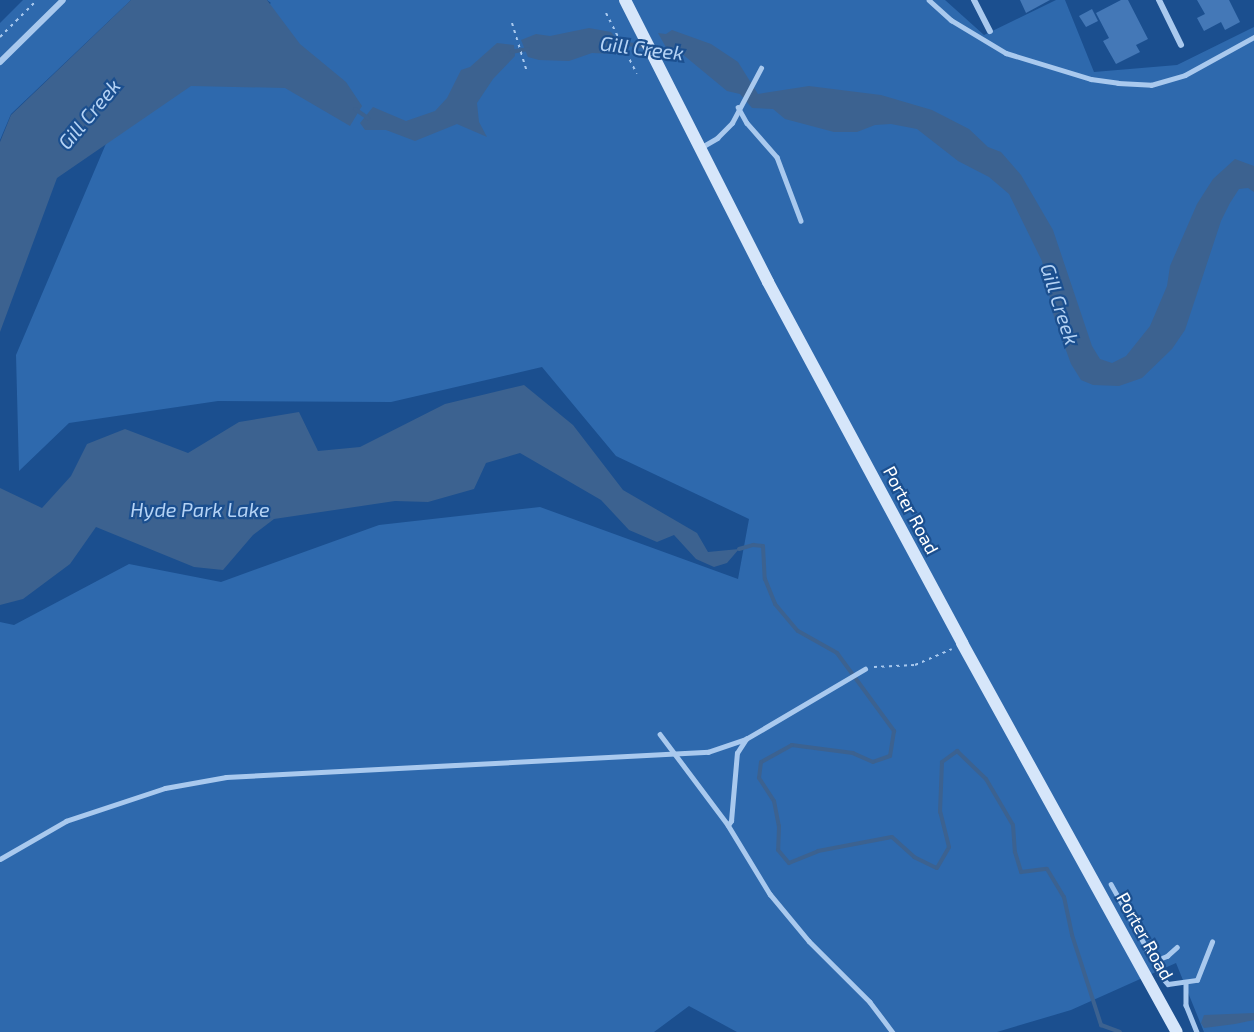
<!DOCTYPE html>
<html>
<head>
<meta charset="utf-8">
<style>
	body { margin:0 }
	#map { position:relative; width:1254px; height:1032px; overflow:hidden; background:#1b4f8f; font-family:"Exo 2",sans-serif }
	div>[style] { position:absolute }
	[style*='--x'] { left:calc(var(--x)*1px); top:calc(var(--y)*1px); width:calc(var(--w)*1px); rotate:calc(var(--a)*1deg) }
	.green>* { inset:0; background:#2e69ad }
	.water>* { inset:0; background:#3c6290 }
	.stream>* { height:4px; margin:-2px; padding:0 2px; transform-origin:2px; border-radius:2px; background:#3c6290 }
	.building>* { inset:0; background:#4478b7 }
	.path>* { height:2px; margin-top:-1px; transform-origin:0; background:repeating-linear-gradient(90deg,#a9c9ee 0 3px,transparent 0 7.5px) }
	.service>* { height:4.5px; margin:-2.25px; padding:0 2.25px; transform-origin:2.25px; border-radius:2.25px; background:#a9c9ee }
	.minor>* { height:6px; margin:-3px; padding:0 3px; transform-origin:3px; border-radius:3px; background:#a9c9ee }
	.secondary>* { height:12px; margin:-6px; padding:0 6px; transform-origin:6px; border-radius:6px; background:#d6e6fa }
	span { translate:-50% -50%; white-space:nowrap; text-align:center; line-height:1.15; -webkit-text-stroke:4.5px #1b4f8f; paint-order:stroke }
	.street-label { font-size:18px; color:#fff }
	.water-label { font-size:20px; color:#b5d3f5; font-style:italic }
</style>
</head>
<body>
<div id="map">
	<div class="green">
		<div style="clip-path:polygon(23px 0,131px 0,11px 114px,0 140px,0 23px)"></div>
		<div style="clip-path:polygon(267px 0,945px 0,984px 35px,1056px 0,1065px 0,1094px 72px,1177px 65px,1254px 27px,1254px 1032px,1204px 1032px,1176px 963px,1071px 1010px,997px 1032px,737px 1032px,689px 1006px,654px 1032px,0 1032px,0 622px,14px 625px,129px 564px,221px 582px,379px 525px,540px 507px,738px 579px,749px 519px,616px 456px,542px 367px,391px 402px,218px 401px,69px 423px,19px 471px,16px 355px,125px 99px,271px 3px)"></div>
	</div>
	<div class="water">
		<div style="clip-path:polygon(131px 0,267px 0,300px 44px,346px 82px,362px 106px,350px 126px,285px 88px,191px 86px,57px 178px,0 332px,0 142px,11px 115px)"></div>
		<div style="clip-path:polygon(589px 28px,611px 32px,625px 49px,616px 54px,592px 53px,569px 61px,539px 60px,528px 57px,521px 40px,536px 34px,550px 36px)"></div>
		<div style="clip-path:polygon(672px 30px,711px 44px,738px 62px,758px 94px,809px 86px,881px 95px,932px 110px,969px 129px,988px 147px,1001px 152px,1021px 175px,1053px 230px,1092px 346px,1100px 359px,1112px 363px,1126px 356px,1150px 326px,1167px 286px,1170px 266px,1197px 204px,1213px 179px,1235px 159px,1254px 166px,1254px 192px,1248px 188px,1239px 189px,1230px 203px,1221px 221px,1185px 330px,1172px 349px,1142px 378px,1119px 386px,1093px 385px,1081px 380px,1071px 364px,1054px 317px,1042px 261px,1009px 194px,989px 177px,958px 161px,917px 129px,891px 124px,875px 125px,857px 132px,834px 132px,785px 119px,773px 109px,752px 108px,740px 94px,727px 91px,681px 53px,668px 51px,658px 33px,666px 34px)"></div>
		<div style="clip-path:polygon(497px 43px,514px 45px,515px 56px,493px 79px,477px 103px,479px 122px,487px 137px,457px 124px,415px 141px,386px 130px,365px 130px,360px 123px,373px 107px,406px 121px,435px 111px,447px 98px,461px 70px,470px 67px)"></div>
		<div style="clip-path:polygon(524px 385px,573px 425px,623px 490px,697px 533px,708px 552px,739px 549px,727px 563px,714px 567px,696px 559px,674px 535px,657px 542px,629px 530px,601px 500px,520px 453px,486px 463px,474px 489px,428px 502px,395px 501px,274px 519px,253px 535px,223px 570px,194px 567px,96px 527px,70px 564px,23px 599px,0 605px,0 488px,42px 508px,71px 476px,87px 444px,125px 429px,188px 453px,239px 422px,299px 412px,318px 451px,360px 447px,445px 404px)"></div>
		<div style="clip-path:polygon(1254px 1013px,1254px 1020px,1235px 1024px,1204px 1028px,1201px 1023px,1204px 1015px)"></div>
	</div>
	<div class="stream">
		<div style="--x:615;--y:42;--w:31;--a:9"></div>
		<div style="--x:654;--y:48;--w:25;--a:9"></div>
		<div style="--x:511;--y:52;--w:17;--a:-10"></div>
		<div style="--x:355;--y:109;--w:16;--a:35"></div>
		<div style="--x:739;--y:549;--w:15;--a:-16"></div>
		<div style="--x:753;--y:545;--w:10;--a:6"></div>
		<div style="--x:763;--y:546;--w:33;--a:87"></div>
		<div style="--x:765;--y:579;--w:27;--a:68"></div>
		<div style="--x:775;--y:604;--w:35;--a:50"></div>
		<div style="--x:798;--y:631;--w:45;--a:29.4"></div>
		<div style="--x:837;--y:653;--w:97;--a:53.8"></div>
		<div style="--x:894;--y:731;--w:25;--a:99"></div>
		<div style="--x:890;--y:756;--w:18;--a:161"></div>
		<div style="--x:873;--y:762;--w:22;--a:-156"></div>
		<div style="--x:853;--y:753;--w:62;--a:-172.5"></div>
		<div style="--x:792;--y:745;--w:35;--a:151"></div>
		<div style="--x:761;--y:762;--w:16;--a:97"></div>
		<div style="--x:759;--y:778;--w:27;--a:57"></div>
		<div style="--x:774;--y:801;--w:25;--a:79"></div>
		<div style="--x:779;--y:826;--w:24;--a:92"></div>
		<div style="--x:778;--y:850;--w:17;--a:50"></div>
		<div style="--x:789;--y:863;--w:31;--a:-22"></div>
		<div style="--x:818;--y:851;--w:75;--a:-10.7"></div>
		<div style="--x:892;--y:837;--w:30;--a:42"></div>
		<div style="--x:914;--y:857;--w:25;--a:26"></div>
		<div style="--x:937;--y:868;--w:24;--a:-60"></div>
		<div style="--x:949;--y:847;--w:36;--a:-104"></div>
		<div style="--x:940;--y:812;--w:50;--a:-87.7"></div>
		<div style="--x:942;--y:762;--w:19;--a:-36"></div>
		<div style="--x:957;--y:751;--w:40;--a:44"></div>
		<div style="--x:986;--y:779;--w:53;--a:59.6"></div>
		<div style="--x:1013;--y:825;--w:27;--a:86"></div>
		<div style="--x:1015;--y:852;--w:21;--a:73"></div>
		<div style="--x:1021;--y:872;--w:26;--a:-7"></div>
		<div style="--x:1047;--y:869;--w:33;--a:59"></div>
		<div style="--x:1064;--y:897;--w:39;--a:78"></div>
		<div style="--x:1072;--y:935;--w:95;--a:72.1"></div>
		<div style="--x:1101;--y:1025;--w:20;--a:20"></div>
	</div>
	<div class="building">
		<div style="clip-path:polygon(1020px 0,1050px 0,1026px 13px)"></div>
		<div style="clip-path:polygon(1121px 0,1128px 0,1148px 39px,1136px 45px,1140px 52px,1116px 64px,1103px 41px,1109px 38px,1096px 13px)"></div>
		<div style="clip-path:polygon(1197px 0,1229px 0,1240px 22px,1225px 30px,1221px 22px,1204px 31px,1197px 18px,1205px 14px)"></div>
		<div style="clip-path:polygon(1092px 9px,1098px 21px,1086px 27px,1079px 16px)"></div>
	</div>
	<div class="path">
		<div style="--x:606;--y:13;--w:68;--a:63.1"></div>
		<div style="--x:512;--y:23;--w:51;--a:73"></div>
		<div style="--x:0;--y:37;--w:52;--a:-45"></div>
		<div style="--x:874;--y:667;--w:41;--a:-2.8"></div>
		<div style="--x:915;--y:665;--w:40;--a:-23.4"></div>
	</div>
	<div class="service">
		<div style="--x:929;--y:0;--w:30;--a:42"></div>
		<div style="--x:951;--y:20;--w:64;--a:31"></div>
		<div style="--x:1006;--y:53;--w:89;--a:17"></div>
		<div style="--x:1091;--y:79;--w:27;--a:8"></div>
		<div style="--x:1118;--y:83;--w:33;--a:3"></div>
		<div style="--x:1151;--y:85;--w:35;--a:-16"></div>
		<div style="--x:1185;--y:75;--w:79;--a:-28.8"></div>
		<div style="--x:738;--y:107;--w:18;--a:61"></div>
		<div style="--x:747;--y:123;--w:45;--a:48.6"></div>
		<div style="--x:777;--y:157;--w:68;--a:69.4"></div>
		<div style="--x:700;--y:148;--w:20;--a:-30"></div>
		<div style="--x:717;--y:138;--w:21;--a:-45"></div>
		<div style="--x:732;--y:123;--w:62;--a:-62.2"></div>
		<div style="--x:660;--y:734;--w:114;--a:53.2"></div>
		<div style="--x:728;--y:825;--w:81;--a:58.7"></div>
		<div style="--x:770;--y:894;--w:61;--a:50.3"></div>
		<div style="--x:809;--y:941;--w:86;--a:45"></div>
		<div style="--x:870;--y:1002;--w:38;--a:53"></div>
		<div style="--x:728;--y:825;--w:5;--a:-53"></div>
		<div style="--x:731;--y:821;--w:68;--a:-85"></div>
		<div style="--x:737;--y:753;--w:17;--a:-57"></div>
		<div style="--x:0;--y:859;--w:76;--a:-29.9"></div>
		<div style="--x:66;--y:821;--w:104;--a:-18.4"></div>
		<div style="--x:165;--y:788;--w:62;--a:-10.2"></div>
		<div style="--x:226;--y:777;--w:483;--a:-3"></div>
		<div style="--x:708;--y:752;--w:40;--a:-18.9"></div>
		<div style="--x:746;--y:739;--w:138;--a:-30.5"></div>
		<div style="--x:1111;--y:884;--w:88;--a:60.8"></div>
		<div style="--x:1154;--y:961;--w:14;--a:-21"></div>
		<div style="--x:1167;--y:956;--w:13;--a:-42"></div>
		<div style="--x:1154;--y:961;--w:15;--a:67"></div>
		<div style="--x:1160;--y:975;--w:12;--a:48"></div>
		<div style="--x:1168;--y:984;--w:29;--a:-8"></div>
		<div style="--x:1197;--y:980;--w:41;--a:-68.5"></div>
		<div style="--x:1186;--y:983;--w:22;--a:90"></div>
		<div style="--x:1186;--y:1005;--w:29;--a:68"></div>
	</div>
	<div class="minor">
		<div style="--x:974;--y:0;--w:35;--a:63"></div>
		<div style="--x:1159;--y:0;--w:50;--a:63.9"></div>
		<div style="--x:0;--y:62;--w:88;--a:-44.5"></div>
	</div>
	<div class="secondary">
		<div style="--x:625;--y:0;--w:316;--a:63.1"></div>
		<div style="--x:768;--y:282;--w:410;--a:61.7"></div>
		<div style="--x:962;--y:643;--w:444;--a:61.1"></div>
	</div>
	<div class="street-label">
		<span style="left:911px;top:510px;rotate:62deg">Porter Road</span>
		<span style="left:1145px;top:936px;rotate:61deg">Porter Road</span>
	</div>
	<div class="water-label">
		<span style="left:642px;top:48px;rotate:7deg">Gill Creek</span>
		<span style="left:89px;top:114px;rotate:-50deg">Gill Creek</span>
		<span style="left:1060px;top:304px;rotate:72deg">Gill Creek</span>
		<span style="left:200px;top:509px">Hyde Park Lake</span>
	</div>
</div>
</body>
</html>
